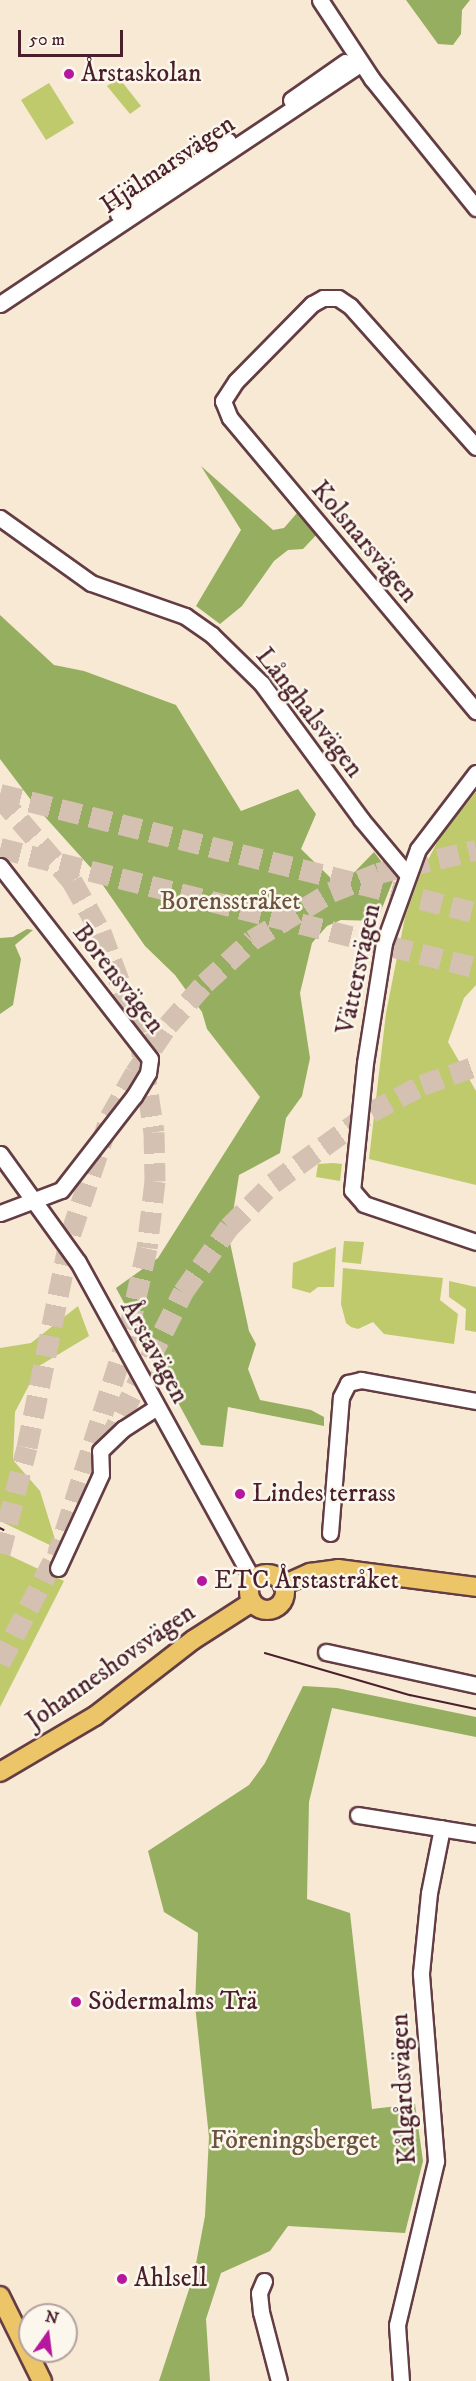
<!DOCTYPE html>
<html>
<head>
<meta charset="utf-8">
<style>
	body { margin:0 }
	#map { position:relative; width:476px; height:2381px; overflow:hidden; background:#f7e9d3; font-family:"IM FELL DW Pica",serif }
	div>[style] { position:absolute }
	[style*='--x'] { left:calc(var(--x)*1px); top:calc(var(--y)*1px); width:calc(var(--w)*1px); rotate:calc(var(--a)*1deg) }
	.green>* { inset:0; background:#beca6b }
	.forest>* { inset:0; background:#96ae5f }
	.highway-tunnel>* { height:21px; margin-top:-10.5px; transform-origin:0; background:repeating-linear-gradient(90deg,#d4c1b1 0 21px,transparent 0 31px) }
	.roads { filter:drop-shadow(2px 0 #643d44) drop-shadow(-2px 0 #643d44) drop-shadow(0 2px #643d44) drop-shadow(0 -2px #643d44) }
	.minor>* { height:15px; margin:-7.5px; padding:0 7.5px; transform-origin:7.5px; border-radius:7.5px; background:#fff }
	.major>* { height:18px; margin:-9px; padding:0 9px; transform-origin:9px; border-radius:9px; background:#edc569 }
	.major>.ring { margin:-9px; padding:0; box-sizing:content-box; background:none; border:18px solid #edc569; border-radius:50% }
	.tram>* { height:1.5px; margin:-0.75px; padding:0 0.75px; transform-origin:0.75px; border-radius:0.75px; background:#4a1f2b }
	.dots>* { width:16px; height:16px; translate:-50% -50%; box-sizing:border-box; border:3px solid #fbf7ec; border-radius:50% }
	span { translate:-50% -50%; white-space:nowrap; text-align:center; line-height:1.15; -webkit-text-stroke:5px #fbf7ec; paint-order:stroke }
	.poi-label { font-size:26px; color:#4a1f2b }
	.left { translate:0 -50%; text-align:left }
	.street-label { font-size:26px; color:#4a1f2b }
	.park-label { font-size:26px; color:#6d523e }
	.north { position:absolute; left:18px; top:2303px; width:60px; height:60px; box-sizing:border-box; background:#fbf7ec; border:2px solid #b4a19f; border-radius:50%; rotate:14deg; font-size:16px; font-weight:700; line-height:24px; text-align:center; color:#4a1f2b }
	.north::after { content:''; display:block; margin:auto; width:21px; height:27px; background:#b5179e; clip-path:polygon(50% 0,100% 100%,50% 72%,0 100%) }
	.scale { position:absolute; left:18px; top:30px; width:105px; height:27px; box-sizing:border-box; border:3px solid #4a1f2b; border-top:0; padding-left:8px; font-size:18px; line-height:21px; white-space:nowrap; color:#4a1f2b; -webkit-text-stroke:4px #fbf7ec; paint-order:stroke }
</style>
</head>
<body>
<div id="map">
	<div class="green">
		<div style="clip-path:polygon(119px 78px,141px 106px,130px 114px,107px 86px)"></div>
		<div style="clip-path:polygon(49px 83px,74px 123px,46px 140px,21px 100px)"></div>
		<div style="clip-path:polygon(476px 792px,476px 985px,464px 998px,448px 1042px,476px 1091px,476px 1185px,369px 1159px,386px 1013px,405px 917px,420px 875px,440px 837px)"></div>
		<div style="clip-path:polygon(333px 1163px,342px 1164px,340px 1181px,316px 1177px,318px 1164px)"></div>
		<div style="clip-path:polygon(344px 1241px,364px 1242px,361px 1264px,342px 1262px)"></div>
		<div style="clip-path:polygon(336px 1247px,334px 1287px,318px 1287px,310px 1293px,292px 1288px,293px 1263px)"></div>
		<div style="clip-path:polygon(343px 1268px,443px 1278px,440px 1300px,458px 1314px,454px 1344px,384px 1334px,373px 1322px,358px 1329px,351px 1327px,346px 1323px,341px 1304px)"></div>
		<div style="clip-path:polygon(449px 1281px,476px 1287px,476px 1332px,465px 1330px,466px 1309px,449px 1297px)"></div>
		<div style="clip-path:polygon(78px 1306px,89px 1336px,39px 1366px,15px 1412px,13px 1460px,40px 1491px,58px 1549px,0 1521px,0 1348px,31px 1343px)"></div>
		<div style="clip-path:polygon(0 1551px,64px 1581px,0 1707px)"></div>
	</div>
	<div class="forest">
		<div style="clip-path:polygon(406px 0,470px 0,462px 10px,461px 34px,453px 45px,438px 44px)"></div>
		<div style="clip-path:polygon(201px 466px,273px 530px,284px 528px,297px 513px,319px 532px,303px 549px,288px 550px,274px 561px,242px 606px,220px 624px,196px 606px,241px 530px)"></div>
		<div style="clip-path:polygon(0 615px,54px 665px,84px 671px,176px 705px,241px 811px,298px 789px,316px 814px,301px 849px,340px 887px,374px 852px,394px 878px,377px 921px,341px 920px,327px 926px,312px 943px,300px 993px,310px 1058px,302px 1096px,286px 1118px,280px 1153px,239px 1175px,229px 1238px,249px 1331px,256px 1344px,248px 1369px,260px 1400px,311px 1410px,324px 1417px,324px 1426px,228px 1407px,223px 1447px,201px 1445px,116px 1288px,158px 1258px,260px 1097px,207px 1029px,202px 1012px,175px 975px,145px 946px,91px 868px,37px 808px,0 759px)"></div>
		<div style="clip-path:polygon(27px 929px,33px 930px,15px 945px,21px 959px,13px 1005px,0 1014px,0 938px,13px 937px)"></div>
		<div style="clip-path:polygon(303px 1686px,337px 1688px,476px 1717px,476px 1737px,332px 1708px,309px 1802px,307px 1899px,350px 1913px,372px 2109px,415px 2104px,423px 2161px,405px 2233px,288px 2226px,270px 2251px,221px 2273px,206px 2319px,210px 2381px,159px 2381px,194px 2274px,205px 2216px,209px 2137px,195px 2005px,198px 1933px,164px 1912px,148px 1851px,249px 1785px,265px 1763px)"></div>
	</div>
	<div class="highway-tunnel">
		<div style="--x:0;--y:794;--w:491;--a:14"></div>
		<div style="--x:0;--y:797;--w:111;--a:49.4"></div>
		<div style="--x:72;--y:881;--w:59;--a:60.4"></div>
		<div style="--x:101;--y:932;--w:109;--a:69.6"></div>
		<div style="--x:139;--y:1034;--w:99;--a:81.3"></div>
		<div style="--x:154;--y:1132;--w:49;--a:88.8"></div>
		<div style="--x:155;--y:1181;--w:67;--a:96.8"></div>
		<div style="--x:147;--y:1248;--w:88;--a:102.5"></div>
		<div style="--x:128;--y:1334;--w:233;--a:107.7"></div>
		<div style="--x:0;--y:848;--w:491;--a:14.1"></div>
		<div style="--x:108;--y:1442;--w:168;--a:-63.4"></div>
		<div style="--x:183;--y:1292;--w:80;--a:-54.7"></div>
		<div style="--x:229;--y:1227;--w:62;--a:-45"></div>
		<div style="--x:273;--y:1183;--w:121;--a:-35.9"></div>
		<div style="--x:371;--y:1112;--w:58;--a:-27.9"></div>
		<div style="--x:422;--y:1085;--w:57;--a:-19.4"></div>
		<div style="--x:0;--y:1553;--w:109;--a:-75.7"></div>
		<div style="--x:27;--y:1447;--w:218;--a:-78.4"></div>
		<div style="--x:71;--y:1233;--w:122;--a:-71.4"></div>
		<div style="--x:110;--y:1117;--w:51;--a:-60.4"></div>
		<div style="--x:135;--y:1073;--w:58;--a:-55.5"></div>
		<div style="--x:168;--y:1025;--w:56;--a:-48.6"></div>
		<div style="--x:205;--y:983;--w:64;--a:-42.5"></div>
		<div style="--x:252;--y:940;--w:92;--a:-31.3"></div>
		<div style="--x:331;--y:892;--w:51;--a:-22"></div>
		<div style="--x:378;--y:873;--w:101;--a:-13.2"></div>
		<div style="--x:0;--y:1663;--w:134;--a:-62.5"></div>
	</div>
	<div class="roads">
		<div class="minor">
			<div style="--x:320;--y:0;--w:95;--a:56.6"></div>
			<div style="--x:372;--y:79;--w:166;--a:51.1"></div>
			<div style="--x:291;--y:100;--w:66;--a:-35.1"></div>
			<div style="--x:118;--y:214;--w:132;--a:-33.6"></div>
			<div style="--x:0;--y:304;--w:434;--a:-33.7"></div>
			<div style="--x:476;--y:447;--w:189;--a:-131.8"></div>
			<div style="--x:350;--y:306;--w:14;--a:-146"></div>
			<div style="--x:338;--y:298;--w:15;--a:180"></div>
			<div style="--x:323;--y:298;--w:13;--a:151"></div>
			<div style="--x:312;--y:304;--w:108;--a:134.6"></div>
			<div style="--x:236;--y:381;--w:24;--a:123"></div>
			<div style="--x:223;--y:401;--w:18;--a:68"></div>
			<div style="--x:230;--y:418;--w:383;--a:50"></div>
			<div style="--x:0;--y:518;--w:112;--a:35.5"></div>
			<div style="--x:91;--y:583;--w:100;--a:19.3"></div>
			<div style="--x:185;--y:616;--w:33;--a:35"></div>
			<div style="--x:212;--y:635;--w:70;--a:44.4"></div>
			<div style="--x:262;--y:684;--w:167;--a:53.7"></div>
			<div style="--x:361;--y:819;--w:72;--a:50.1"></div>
			<div style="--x:476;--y:773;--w:96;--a:127.3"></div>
			<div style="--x:418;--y:849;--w:100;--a:109.9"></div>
			<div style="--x:384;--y:943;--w:121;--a:99"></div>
			<div style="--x:365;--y:1063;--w:128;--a:95.8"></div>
			<div style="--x:352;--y:1190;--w:18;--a:49"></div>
			<div style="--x:364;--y:1204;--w:118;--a:18.7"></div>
			<div style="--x:0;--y:866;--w:244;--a:52.1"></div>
			<div style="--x:150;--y:1059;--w:14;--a:98"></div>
			<div style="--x:148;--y:1073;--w:27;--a:121"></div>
			<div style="--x:134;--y:1096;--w:119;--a:127.8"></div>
			<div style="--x:61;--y:1190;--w:65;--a:159.3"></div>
			<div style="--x:0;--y:1154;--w:133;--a:54.2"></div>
			<div style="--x:78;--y:1262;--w:363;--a:61.2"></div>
			<div style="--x:330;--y:1533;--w:136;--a:-85.4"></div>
			<div style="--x:341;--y:1397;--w:16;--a:-63"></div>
			<div style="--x:348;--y:1383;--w:13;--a:-13"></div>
			<div style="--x:361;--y:1380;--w:117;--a:10.3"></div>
			<div style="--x:58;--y:1568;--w:103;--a:-65.4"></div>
			<div style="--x:101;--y:1474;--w:23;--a:-92"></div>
			<div style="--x:100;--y:1451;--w:32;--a:-44"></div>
			<div style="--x:123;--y:1429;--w:40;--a:-32.9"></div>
			<div style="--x:326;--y:1652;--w:154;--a:12.4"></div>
			<div style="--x:358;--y:1815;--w:120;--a:9.1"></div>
			<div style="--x:264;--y:2281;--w:13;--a:113"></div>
			<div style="--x:259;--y:2293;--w:19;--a:84"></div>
			<div style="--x:261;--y:2312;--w:71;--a:75.4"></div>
			<div style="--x:401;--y:2381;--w:56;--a:-94.1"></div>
			<div style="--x:397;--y:2325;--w:169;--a:-76.6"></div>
			<div style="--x:436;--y:2161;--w:189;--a:-94.6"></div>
			<div style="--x:421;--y:1973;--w:80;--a:-84.3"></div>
			<div style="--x:429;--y:1893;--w:66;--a:-78.7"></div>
		</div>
		<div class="major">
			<div class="ring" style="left:249px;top:1574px;width:18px;height:18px"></div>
			<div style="--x:283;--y:1585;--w:30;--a:-24"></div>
			<div style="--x:310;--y:1573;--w:28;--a:-8"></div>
			<div style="--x:338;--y:1569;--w:139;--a:7.4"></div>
			<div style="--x:0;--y:1772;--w:110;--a:-30.5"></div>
			<div style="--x:95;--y:1716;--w:124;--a:-37.8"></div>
			<div style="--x:193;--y:1640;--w:70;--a:-32.8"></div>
			<div style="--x:0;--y:2296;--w:95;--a:63.7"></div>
		</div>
	</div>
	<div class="tram">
		<div style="--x:0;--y:1528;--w:4;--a:27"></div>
		<div style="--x:265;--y:1653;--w:151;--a:16.2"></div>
		<div style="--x:410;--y:1695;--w:67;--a:12"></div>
	</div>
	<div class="dots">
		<div style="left:69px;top:74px;background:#b5179e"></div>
		<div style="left:240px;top:1494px;background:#b5179e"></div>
		<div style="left:202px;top:1581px;background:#b5179e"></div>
		<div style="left:76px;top:2002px;background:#b5179e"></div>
		<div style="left:122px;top:2279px;background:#b5179e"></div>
	</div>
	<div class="poi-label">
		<span class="left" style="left:81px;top:74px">Årstaskolan</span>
		<span class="left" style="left:252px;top:1494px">Lindes terrass</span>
		<span class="left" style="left:214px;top:1581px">ETC Årstastråket</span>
		<span class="left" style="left:88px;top:2002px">Södermalms Trä</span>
		<span class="left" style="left:134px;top:2279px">Ahlsell</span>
	</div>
	<div class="street-label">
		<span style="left:168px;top:165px;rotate:-34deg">Hjälmarsvägen</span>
		<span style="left:364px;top:542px;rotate:50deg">Kolsnarsvägen</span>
		<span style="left:309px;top:713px;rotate:52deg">Långhalsvägen</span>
		<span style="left:359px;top:969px;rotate:-78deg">Vättersvägen</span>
		<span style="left:118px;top:979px;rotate:52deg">Borensvägen</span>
		<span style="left:154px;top:1352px;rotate:61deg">Årstavägen</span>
		<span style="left:111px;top:1667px;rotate:-35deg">Johanneshovsvägen</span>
		<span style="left:404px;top:2089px;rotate:-93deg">Kålgårdsvägen</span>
	</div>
	<div class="park-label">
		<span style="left:230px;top:902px">Borensstråket</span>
		<span style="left:294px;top:2141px">Föreningsberget</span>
	</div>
	<div class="north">N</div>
	<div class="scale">50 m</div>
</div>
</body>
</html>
